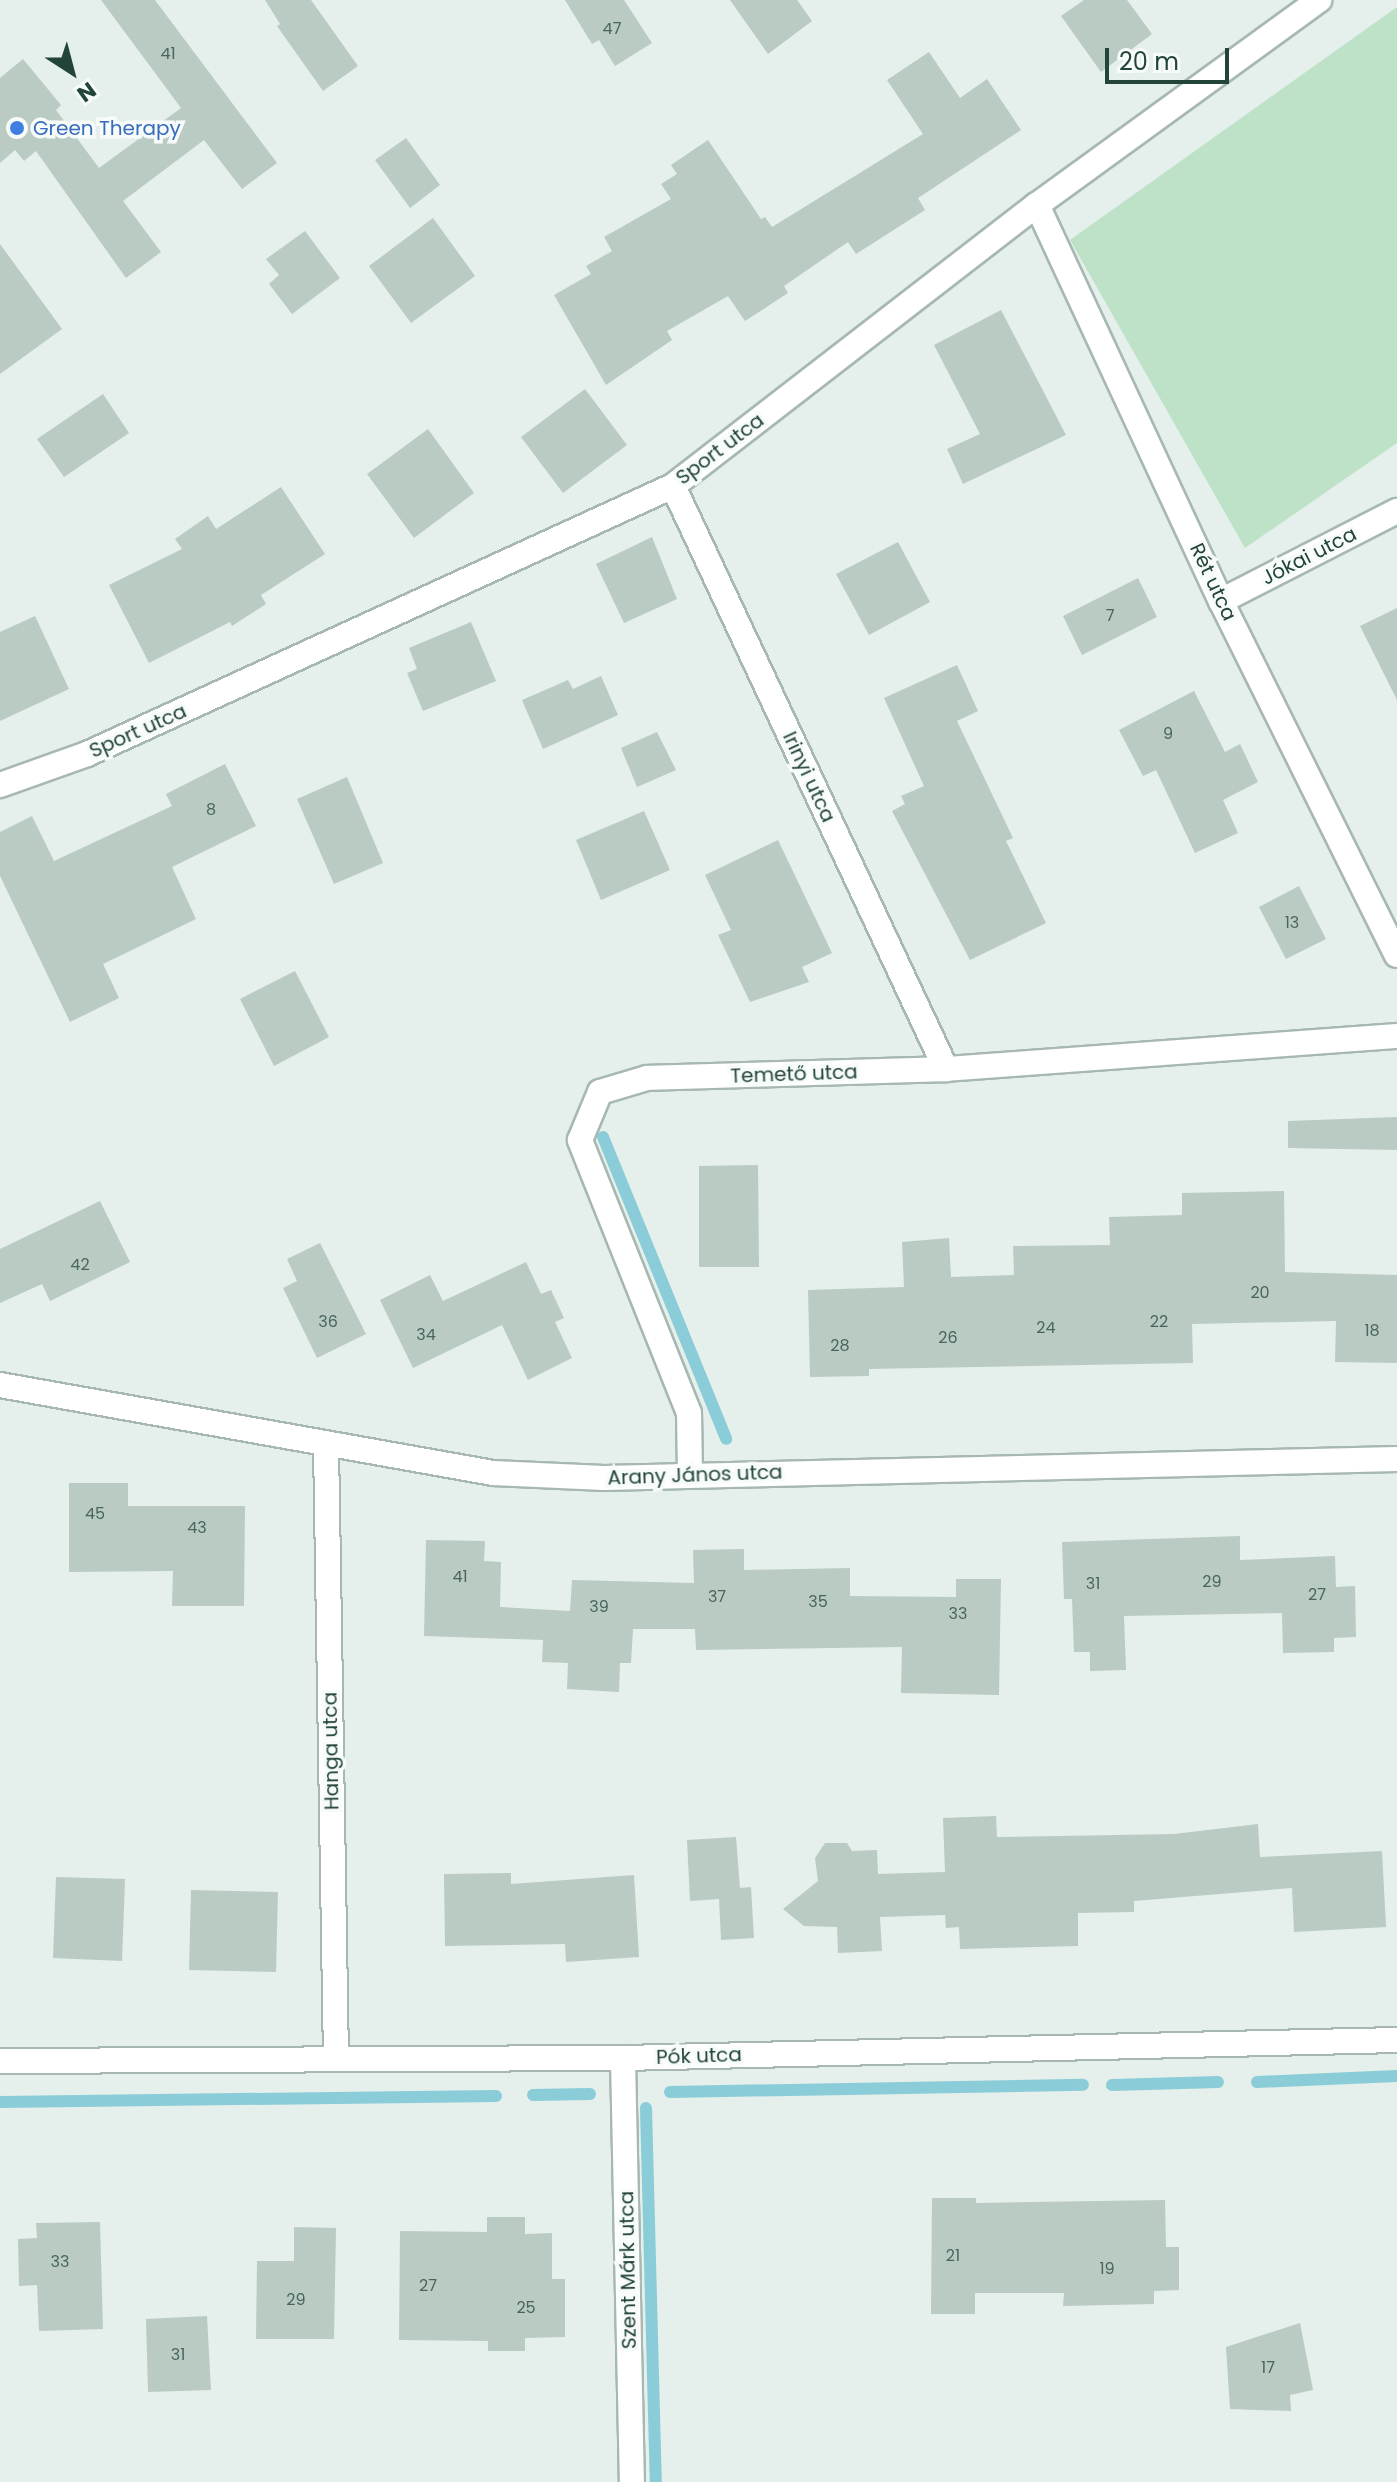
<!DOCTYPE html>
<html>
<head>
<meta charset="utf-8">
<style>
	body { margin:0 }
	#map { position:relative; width:1397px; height:2482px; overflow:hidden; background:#e5efeb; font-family:Poppins,sans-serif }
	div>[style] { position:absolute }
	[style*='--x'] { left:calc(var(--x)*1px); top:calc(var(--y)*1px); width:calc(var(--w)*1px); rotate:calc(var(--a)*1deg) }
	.green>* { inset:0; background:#bde2c7 }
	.stream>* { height:12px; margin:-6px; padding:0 6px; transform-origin:6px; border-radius:6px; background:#8accd8 }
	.building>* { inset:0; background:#bacbc4 }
	.roads { filter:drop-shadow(2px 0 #a7b8b2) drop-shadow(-2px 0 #a7b8b2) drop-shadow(0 2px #a7b8b2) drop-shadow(0 -2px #a7b8b2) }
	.minor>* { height:24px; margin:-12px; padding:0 12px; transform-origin:12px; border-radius:12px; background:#fff }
	.dots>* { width:22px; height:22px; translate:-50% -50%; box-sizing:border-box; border:4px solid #f7fbf9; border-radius:50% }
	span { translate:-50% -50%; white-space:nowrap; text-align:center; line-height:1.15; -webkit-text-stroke:7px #f7fbf9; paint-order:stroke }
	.number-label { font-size:16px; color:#48665c }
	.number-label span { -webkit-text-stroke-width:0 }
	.shop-label { font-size:20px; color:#366cbe }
	.left { translate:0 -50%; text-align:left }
	.street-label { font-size:20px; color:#22443a }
	.north { position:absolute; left:32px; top:32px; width:80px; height:80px; -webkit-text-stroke:6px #f7fbf9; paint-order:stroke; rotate:144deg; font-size:22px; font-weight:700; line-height:32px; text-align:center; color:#22443a }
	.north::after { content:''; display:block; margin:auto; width:28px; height:36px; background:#22443a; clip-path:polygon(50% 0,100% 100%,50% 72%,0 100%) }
	.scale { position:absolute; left:1105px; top:48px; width:124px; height:36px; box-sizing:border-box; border:4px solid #22443a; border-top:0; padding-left:10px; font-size:24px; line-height:28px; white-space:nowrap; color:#22443a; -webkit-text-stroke:6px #f7fbf9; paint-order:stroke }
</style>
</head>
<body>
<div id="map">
	<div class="green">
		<div style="clip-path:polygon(1397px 7px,1397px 443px,1245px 548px,1070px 240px)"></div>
	</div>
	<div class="stream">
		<div style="--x:603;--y:1137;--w:326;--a:67.8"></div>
		<div style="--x:1257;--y:2082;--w:140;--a:-2.5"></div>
		<div style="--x:1112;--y:2085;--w:106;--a:-1.6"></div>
		<div style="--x:670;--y:2092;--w:413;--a:-1"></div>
		<div style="--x:533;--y:2095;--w:57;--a:-1"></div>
		<div style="--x:0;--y:2102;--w:496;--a:-0.7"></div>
		<div style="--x:646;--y:2108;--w:374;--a:88.5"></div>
	</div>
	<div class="building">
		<div style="clip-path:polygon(101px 0,155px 0,277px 163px,242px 189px,204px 140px,123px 201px,161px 252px,126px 278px,36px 151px,24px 161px,15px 150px,0 163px,0 78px,23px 59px,61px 105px,56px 110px,99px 168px,181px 108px)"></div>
		<div style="clip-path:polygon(265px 0,311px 0,358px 66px,323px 91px,277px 26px,280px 24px)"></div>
		<div style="clip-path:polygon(565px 0,624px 0,652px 43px,615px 66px,599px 40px,592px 44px)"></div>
		<div style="clip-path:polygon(730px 0,797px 0,812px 21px,768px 54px)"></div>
		<div style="clip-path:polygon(1084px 0,1127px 0,1152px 34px,1101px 72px,1061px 16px)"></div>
		<div style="clip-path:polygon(929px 52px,960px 98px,987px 79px,1021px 130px,918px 198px,925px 210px,856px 254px,848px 242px,784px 286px,788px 293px,745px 321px,728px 296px,667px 331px,672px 340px,606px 385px,554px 295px,591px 274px,586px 266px,612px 251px,604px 237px,671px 199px,661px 184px,677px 174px,671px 165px,708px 140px,761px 219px,765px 217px,772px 227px,923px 134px,887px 80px)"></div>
		<div style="clip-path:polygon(406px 138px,440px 185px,410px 208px,375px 160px)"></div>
		<div style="clip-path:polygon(433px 218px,475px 276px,411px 323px,369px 266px)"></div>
		<div style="clip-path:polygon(305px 231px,340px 278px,292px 314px,269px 284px,279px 275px,266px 259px)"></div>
		<div style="clip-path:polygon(0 244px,62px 329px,0 374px)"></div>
		<div style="clip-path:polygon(1001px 310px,1066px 435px,963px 484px,947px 449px,980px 434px,934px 345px)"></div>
		<div style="clip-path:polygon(585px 389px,627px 445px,563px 493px,521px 437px)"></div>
		<div style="clip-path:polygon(103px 394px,129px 433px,64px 477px,37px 439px)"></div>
		<div style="clip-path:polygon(428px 429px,474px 493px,414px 538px,367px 474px)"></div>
		<div style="clip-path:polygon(281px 487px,325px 554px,261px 595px,266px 604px,232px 626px,230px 622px,149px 663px,109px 585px,182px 549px,175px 539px,208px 516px,216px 529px)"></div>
		<div style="clip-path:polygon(652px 537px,677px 599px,624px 623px,596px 564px)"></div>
		<div style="clip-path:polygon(898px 542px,930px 602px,869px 635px,836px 574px)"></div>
		<div style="clip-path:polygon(1138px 578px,1157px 617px,1082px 655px,1063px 616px)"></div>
		<div style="clip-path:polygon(1397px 608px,1397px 700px,1360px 626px)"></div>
		<div style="clip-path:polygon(35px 616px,69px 689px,0 721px,0 632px)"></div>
		<div style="clip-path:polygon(471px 622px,496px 681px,423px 711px,407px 673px,417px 669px,409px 648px)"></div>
		<div style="clip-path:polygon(957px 665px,978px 711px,957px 721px,1013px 838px,1006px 841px,1046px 923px,970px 960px,892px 811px,905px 804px,901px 796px,924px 786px,884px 698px)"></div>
		<div style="clip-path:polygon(601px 676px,618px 715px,543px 749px,522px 700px,568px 680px,573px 689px)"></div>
		<div style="clip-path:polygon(1194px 691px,1225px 752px,1240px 744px,1258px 782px,1223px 800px,1238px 833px,1195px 853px,1156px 770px,1143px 776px,1119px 730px)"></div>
		<div style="clip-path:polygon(657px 732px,676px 770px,637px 787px,621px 748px)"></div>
		<div style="clip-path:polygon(225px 764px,256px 826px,172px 867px,196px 919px,103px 964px,119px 998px,70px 1022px,0 876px,0 832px,32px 816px,54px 861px,172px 806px,166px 794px)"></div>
		<div style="clip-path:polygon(347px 777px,383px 863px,334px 884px,297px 799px)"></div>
		<div style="clip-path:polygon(644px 811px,670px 870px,601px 900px,576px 840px)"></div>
		<div style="clip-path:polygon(778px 840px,832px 953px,802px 967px,809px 982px,750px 1002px,718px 935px,731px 930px,705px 875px)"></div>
		<div style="clip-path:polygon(1299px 886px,1326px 939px,1286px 959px,1259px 907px)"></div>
		<div style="clip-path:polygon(295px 971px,329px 1037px,274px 1066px,240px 999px)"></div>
		<div style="clip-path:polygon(1397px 1117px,1397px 1150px,1288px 1148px,1288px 1121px)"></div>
		<div style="clip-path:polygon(758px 1165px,759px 1267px,699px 1267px,699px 1166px)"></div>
		<div style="clip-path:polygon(1284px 1191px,1285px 1272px,1397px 1275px,1397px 1363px,1335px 1362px,1336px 1321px,1192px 1324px,1193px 1363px,869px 1369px,869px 1376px,810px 1377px,808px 1290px,904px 1287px,902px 1242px,949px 1238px,951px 1277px,1014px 1275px,1013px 1246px,1110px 1245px,1109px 1217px,1182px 1215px,1182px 1193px)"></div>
		<div style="clip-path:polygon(100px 1201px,130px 1262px,50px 1301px,42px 1284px,0 1303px,0 1249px)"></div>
		<div style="clip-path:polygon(320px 1243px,366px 1334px,317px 1358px,283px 1288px,297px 1281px,287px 1259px)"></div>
		<div style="clip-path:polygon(526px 1262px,541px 1294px,551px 1290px,564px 1318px,555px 1322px,572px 1358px,528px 1380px,502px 1325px,413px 1368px,380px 1300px,430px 1275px,443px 1301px)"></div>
		<div style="clip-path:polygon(69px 1483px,128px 1483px,128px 1506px,245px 1506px,244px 1606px,172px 1606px,173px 1571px,69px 1572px)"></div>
		<div style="clip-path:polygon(1240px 1536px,1240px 1560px,1335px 1556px,1336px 1587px,1355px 1586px,1356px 1637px,1334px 1638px,1334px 1652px,1283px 1653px,1282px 1613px,1124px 1616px,1126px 1670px,1090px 1671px,1090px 1652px,1074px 1652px,1072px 1599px,1064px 1599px,1062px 1542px)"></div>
		<div style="clip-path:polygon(426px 1540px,485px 1541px,484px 1561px,501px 1562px,500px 1607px,570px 1611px,572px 1580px,694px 1583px,693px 1550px,744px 1549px,744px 1570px,850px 1568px,850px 1596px,956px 1597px,956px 1579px,1001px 1579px,999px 1695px,901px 1693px,902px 1647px,696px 1650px,695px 1629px,633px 1629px,631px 1663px,620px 1663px,619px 1692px,567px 1689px,568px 1663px,542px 1662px,543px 1640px,424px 1636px)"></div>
		<div style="clip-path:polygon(996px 1816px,997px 1837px,1174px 1834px,1258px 1824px,1260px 1857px,1382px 1851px,1386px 1927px,1294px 1932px,1292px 1888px,1134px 1901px,1134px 1912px,1078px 1913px,1078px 1946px,960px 1949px,959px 1927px,946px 1928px,945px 1915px,880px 1917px,882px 1951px,838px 1953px,837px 1927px,804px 1926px,783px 1909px,818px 1881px,815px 1858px,825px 1843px,847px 1843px,852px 1851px,877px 1850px,878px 1874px,945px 1872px,943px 1818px)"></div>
		<div style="clip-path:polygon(736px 1837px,740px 1888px,751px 1887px,754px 1938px,721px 1940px,719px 1899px,690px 1901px,687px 1840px)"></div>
		<div style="clip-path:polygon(511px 1873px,511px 1884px,634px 1875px,639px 1957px,566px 1962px,565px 1944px,445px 1946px,444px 1874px)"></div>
		<div style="clip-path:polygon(56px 1877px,125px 1879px,122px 1961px,53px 1958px)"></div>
		<div style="clip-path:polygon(191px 1890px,278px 1892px,276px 1972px,189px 1970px)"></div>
		<div style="clip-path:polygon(932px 2198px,976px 2198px,976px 2203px,1165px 2200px,1166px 2247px,1179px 2247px,1179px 2290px,1154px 2291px,1154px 2304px,1063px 2306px,1064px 2293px,975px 2293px,975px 2314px,931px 2314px)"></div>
		<div style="clip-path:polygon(487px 2217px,525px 2217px,525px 2234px,552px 2233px,552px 2279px,565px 2279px,565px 2337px,525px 2338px,525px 2351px,488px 2351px,488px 2341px,399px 2340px,400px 2231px,487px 2232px)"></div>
		<div style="clip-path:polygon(100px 2222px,103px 2329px,39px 2331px,37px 2285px,19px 2286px,18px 2239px,37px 2238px,36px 2223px)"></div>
		<div style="clip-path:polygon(294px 2227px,336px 2228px,334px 2339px,256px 2339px,257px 2261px,294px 2261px)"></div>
		<div style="clip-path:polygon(207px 2316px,211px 2390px,148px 2392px,146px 2319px)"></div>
		<div style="clip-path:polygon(1300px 2323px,1313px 2390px,1290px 2395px,1291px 2411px,1230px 2409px,1226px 2347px)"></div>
	</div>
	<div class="roads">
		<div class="minor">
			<div style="--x:1037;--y:205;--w:437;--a:65.1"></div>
			<div style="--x:1221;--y:601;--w:395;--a:63.6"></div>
			<div style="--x:673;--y:486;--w:644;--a:64.91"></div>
			<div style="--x:1221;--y:601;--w:198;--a:-27.1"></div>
			<div style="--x:0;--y:785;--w:92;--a:-19.6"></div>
			<div style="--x:87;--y:754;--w:644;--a:-24.58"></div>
			<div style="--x:673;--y:486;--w:460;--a:-37.7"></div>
			<div style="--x:1037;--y:205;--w:349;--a:-36"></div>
			<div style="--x:0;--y:1385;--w:501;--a:10.12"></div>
			<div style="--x:493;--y:1473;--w:111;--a:2.6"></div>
			<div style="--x:604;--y:1478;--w:793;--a:-1.37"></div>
			<div style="--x:326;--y:1444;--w:614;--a:89.07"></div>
			<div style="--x:690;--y:1475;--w:62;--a:-90.9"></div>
			<div style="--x:689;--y:1413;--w:294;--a:-111.8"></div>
			<div style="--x:580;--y:1140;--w:52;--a:-67.4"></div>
			<div style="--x:600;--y:1092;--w:49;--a:-16.6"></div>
			<div style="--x:647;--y:1078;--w:299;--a:-1.7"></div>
			<div style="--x:946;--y:1069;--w:452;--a:-4.2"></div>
			<div style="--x:623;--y:2058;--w:424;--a:88.8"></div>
			<div style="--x:0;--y:2061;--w:623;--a:-0.28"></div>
			<div style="--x:623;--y:2058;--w:774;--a:-1.33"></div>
		</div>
	</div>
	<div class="dots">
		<div style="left:17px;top:128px;background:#3f7fe0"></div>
	</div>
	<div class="number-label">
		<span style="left:612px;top:29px">47</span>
		<span style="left:168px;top:54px">41</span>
		<span style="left:1110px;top:616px">7</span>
		<span style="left:1168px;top:734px">9</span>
		<span style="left:211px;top:810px">8</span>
		<span style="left:1292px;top:923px">13</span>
		<span style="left:80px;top:1265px">42</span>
		<span style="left:1260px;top:1293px">20</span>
		<span style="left:328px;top:1322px">36</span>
		<span style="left:1159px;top:1322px">22</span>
		<span style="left:1046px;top:1328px">24</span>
		<span style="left:1372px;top:1331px">18</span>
		<span style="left:426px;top:1335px">34</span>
		<span style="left:948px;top:1338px">26</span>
		<span style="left:840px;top:1346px">28</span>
		<span style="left:95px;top:1514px">45</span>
		<span style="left:197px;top:1528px">43</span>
		<span style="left:460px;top:1577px">41</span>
		<span style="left:1212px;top:1582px">29</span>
		<span style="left:1093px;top:1584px">31</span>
		<span style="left:1317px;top:1595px">27</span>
		<span style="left:717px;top:1597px">37</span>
		<span style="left:818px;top:1602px">35</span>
		<span style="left:599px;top:1607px">39</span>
		<span style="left:958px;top:1614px">33</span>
		<span style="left:953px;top:2256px">21</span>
		<span style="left:60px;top:2262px">33</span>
		<span style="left:1107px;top:2269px">19</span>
		<span style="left:428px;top:2286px">27</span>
		<span style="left:296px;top:2300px">29</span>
		<span style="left:526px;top:2308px">25</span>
		<span style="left:178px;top:2355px">31</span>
		<span style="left:1268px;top:2368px">17</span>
	</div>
	<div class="shop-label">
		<span class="left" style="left:33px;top:128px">Green Therapy</span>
	</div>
	<div class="street-label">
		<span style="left:720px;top:449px;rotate:-37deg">Sport utca</span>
		<span style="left:1309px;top:556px;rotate:-27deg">Jókai utca</span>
		<span style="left:1213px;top:582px;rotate:65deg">Rét utca</span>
		<span style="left:138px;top:731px;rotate:-24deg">Sport utca</span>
		<span style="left:809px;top:777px;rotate:65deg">Irinyi utca</span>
		<span style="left:794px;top:1074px;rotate:-2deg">Temető utca</span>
		<span style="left:695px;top:1475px;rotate:-2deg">Arany János utca</span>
		<span style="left:331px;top:1751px;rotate:-91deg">Hanga utca</span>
		<span style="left:699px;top:2056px;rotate:-2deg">Pók utca</span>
		<span style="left:628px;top:2270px;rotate:-91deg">Szent Márk utca</span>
	</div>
	<div class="north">N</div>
	<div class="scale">20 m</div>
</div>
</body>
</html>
